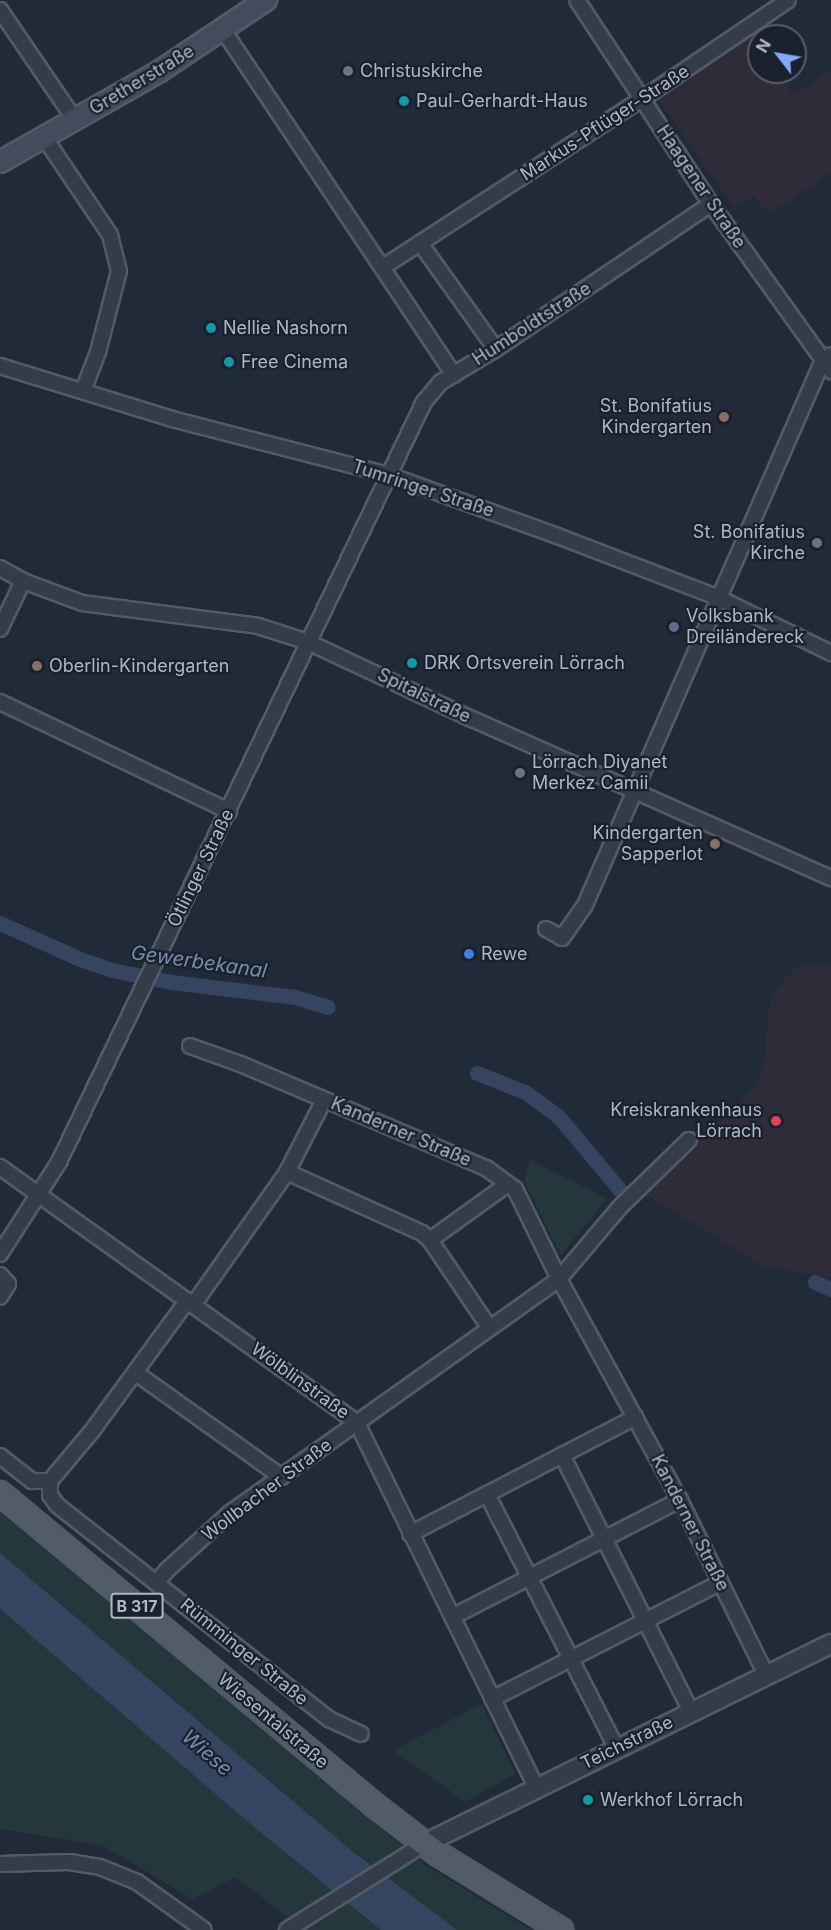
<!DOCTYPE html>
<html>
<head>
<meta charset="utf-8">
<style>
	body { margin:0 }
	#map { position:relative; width:831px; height:1930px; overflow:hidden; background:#212a38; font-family:Inter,sans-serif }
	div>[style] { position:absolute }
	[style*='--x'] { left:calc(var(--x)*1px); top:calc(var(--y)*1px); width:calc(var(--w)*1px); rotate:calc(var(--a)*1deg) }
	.medical>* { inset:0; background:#2f2c3a }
	.green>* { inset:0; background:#24383b }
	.water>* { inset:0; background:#354560 }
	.canal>* { height:15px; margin:-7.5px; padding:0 7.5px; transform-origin:7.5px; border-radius:7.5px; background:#354560 }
	.roads { filter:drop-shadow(2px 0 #525a67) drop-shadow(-2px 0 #525a67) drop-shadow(0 2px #525a67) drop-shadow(0 -2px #525a67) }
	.minor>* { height:14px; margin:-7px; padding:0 7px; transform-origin:7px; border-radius:7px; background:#353c49 }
	.tertiary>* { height:18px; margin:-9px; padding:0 9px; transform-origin:9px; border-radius:9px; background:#353c49 }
	.secondary>* { height:20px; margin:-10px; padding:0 10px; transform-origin:10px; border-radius:10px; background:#434b5c }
	.primary>* { height:22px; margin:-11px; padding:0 11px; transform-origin:11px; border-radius:11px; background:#525b69 }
	.dots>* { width:16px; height:16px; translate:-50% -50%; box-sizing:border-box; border:3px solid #1a212d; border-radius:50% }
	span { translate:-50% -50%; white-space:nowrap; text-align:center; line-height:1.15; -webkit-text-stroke:4.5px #1a212d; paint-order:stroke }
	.shield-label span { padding:2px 4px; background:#1a212d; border:2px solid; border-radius:4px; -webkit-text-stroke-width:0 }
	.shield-label { font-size:16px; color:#afb7c5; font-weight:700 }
	.poi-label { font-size:18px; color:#afb7c5 }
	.left { translate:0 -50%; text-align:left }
	.right { translate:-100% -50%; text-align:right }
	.street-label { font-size:18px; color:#afb7c5 }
	.water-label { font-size:20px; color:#778dad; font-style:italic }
	.north { position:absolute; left:747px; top:24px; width:60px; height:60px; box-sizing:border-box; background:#1a212d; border:2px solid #565d6a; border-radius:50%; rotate:301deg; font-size:16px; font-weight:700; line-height:24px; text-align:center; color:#afb7c5 }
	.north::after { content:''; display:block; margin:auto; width:21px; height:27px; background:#83abf7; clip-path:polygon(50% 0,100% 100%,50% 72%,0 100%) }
</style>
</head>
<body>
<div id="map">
	<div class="medical">
		<div style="clip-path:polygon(752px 36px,759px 46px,759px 72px,777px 72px,793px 95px,831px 70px,831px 173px,769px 214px,754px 196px,734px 207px,657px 97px)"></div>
		<div style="clip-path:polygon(811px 963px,831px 963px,831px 1278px,763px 1266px,647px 1195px,652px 1179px,710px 1131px,755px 1088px,765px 1057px,768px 1012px,774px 992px,793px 970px)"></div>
	</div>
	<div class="green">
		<div style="clip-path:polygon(530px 1160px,607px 1198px,561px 1255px,524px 1181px)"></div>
		<div style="clip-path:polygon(0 1508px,424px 1864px,531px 1930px,457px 1930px,352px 1851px,0 1553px)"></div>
		<div style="clip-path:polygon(0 1609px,254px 1827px,381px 1930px,305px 1930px,235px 1877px,192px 1899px,102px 1845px,0 1829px)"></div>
		<div style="clip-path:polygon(482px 1704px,515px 1774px,465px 1802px,393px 1750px)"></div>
	</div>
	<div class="water">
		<div style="clip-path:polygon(0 1553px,352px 1851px,457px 1930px,381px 1930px,254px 1827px,0 1609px)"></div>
	</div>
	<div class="canal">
		<div style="--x:0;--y:923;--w:88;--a:24.2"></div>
		<div style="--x:80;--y:959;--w:34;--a:19"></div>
		<div style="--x:112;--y:970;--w:60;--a:11.5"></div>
		<div style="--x:171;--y:982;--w:125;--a:6.9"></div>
		<div style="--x:295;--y:997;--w:34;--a:17"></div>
		<div style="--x:477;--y:1073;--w:52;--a:21.6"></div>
		<div style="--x:525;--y:1092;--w:41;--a:36"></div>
		<div style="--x:558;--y:1116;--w:97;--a:50"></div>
		<div style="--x:815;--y:1282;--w:17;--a:24"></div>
	</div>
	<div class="roads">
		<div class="minor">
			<div style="--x:577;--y:0;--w:244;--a:56.7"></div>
			<div style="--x:711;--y:204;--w:206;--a:54.3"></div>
			<div style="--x:0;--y:10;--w:133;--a:55.7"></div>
			<div style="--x:223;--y:30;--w:415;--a:56.2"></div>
			<div style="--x:44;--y:137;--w:118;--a:56"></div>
			<div style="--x:110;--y:235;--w:37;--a:76"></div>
			<div style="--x:119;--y:271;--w:84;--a:104.5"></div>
			<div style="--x:98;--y:352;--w:42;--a:111"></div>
			<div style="--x:420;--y:243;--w:265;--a:-33"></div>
			<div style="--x:642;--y:99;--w:176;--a:-34.1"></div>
			<div style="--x:383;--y:267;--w:44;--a:-33"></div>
			<div style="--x:420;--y:243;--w:130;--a:54.4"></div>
			<div style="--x:0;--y:366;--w:180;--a:17.1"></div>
			<div style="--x:172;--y:419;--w:224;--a:14.5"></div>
			<div style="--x:389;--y:475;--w:177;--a:19.9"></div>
			<div style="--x:555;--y:535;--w:176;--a:21"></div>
			<div style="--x:719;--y:598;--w:125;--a:26.2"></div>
			<div style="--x:0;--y:568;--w:26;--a:29"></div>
			<div style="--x:23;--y:581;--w:63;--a:20.4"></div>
			<div style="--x:82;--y:603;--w:177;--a:7.4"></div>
			<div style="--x:258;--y:626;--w:52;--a:17.7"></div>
			<div style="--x:308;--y:642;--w:181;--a:25.2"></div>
			<div style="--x:472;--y:719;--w:393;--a:23.9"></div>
			<div style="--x:0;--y:629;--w:53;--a:-64.4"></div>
			<div style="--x:0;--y:702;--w:254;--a:25.5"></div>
			<div style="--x:546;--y:929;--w:18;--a:29"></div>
			<div style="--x:562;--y:938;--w:40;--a:-55.1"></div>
			<div style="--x:585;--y:905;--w:595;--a:-66.41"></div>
			<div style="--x:823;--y:360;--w:9;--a:-32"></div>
			<div style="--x:190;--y:1046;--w:56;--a:19.7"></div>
			<div style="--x:243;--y:1065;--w:264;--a:23"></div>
			<div style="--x:486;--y:1168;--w:36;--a:36"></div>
			<div style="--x:515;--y:1189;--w:100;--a:63.9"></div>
			<div style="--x:559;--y:1279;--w:252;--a:61.3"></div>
			<div style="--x:680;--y:1500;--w:195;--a:63.8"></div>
			<div style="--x:0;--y:1167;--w:439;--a:35.6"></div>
			<div style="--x:357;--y:1423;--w:406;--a:63.8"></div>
			<div style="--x:287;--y:1172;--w:148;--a:24.3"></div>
			<div style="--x:422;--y:1233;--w:11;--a:41"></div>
			<div style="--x:430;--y:1240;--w:105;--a:55.9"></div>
			<div style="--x:430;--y:1240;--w:96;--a:-35.7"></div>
			<div style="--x:0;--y:1254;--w:109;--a:-57.3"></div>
			<div style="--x:59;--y:1162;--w:843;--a:-64.35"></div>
			<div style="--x:424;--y:402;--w:26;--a:-50"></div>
			<div style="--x:441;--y:382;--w:64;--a:-31"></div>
			<div style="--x:496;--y:349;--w:259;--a:-34"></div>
			<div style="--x:0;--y:1275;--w:12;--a:48"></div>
			<div style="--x:8;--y:1284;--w:15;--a:122"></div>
			<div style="--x:193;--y:1305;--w:163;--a:-54.7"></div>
			<div style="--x:287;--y:1172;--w:81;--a:-62.8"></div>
			<div style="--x:136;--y:1373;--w:179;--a:35.5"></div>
			<div style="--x:562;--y:1455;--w:288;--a:63.3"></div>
			<div style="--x:0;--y:1456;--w:41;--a:38"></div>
			<div style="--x:32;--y:1481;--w:18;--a:0"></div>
			<div style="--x:50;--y:1481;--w:14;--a:90"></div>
			<div style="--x:50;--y:1495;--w:12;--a:55"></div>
			<div style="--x:57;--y:1505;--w:346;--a:38.2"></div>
			<div style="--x:329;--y:1719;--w:35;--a:25"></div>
			<div style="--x:50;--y:1481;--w:65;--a:-50"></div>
			<div style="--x:92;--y:1431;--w:161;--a:-53.8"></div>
			<div style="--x:487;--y:1494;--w:286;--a:63"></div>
			<div style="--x:410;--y:1534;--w:254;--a:-27.4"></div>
			<div style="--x:157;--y:1582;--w:16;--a:-50"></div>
			<div style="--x:167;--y:1570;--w:85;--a:-42.1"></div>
			<div style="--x:230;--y:1513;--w:404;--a:-35.4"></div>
			<div style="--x:559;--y:1279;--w:94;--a:-49.7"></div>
			<div style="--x:620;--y:1207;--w:96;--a:-44.2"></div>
			<div style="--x:452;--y:1617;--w:256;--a:-27.2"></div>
			<div style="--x:492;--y:1699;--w:256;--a:-27"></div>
			<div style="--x:0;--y:1864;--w:69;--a:-1.7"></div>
			<div style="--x:69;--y:1862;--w:31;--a:9"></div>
			<div style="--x:100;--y:1867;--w:40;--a:22"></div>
			<div style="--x:137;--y:1882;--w:82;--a:35.6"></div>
			<div style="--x:287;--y:1930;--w:162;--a:-32.1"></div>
		</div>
		<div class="tertiary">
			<div style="--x:424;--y:1844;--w:453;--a:-26.2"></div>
		</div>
		<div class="secondary">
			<div style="--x:0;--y:162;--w:184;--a:-29.6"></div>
			<div style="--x:160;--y:71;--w:128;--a:-33.8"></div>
		</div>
		<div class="primary">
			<div style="--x:0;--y:1493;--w:486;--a:39.8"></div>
			<div style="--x:373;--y:1804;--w:82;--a:37.6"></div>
			<div style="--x:438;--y:1854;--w:145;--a:31.7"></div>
		</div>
	</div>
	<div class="dots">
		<div style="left:348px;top:71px;background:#6b7280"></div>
		<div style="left:404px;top:101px;background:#0f9aa8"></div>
		<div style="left:211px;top:328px;background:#0f9aa8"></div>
		<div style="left:229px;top:362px;background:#0f9aa8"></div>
		<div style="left:724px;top:417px;background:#8d6e63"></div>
		<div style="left:817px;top:543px;background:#6b7280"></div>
		<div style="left:674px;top:627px;background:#5c6f8a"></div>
		<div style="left:412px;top:663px;background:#0f9aa8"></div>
		<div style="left:37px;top:666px;background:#8d6e63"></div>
		<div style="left:520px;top:773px;background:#6b7280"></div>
		<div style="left:715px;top:844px;background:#8d6e63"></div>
		<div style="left:469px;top:954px;background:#3f7fe0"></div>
		<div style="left:776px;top:1121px;background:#e0444e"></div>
		<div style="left:588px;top:1800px;background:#0f9aa8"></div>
	</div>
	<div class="shield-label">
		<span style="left:137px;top:1606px">B 317</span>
	</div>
	<div class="poi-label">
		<span class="left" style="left:360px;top:71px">Christuskirche</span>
		<span class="left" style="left:416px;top:101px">Paul-Gerhardt-Haus</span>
		<span class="left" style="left:223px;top:328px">Nellie Nashorn</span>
		<span class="left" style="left:241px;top:362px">Free Cinema</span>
		<span class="right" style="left:712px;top:417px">St. Bonifatius<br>Kindergarten</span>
		<span class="right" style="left:805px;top:543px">St. Bonifatius<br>Kirche</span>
		<span class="left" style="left:686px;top:627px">Volksbank<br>Dreiländereck</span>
		<span class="left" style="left:424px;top:663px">DRK Ortsverein Lörrach</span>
		<span class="left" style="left:49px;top:666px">Oberlin-Kindergarten</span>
		<span class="left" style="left:532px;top:773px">Lörrach Diyanet<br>Merkez Camii</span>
		<span class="right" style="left:703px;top:844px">Kindergarten<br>Sapperlot</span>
		<span class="left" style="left:481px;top:954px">Rewe</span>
		<span class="right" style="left:762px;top:1121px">Kreiskrankenhaus<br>Lörrach</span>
		<span class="left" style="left:600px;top:1800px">Werkhof Lörrach</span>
	</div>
	<div class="street-label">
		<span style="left:142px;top:80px;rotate:-31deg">Gretherstraße</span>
		<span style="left:605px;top:123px;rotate:-33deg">Markus-Pflüger-Straße</span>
		<span style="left:701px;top:187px;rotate:56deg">Haagener Straße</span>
		<span style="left:532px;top:324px;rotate:-33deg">Humboldtstraße</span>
		<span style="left:423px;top:489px;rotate:18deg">Tumringer Straße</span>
		<span style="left:424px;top:696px;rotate:26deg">Spitalstraße</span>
		<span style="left:201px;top:868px;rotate:-64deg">Ötlinger Straße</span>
		<span style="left:401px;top:1132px;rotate:23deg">Kanderner Straße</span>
		<span style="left:300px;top:1381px;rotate:36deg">Wölblinstraße</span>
		<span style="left:267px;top:1490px;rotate:-37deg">Wollbacher Straße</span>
		<span style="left:690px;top:1523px;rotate:63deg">Kanderner Straße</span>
		<span style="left:244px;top:1652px;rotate:39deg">Rümminger Straße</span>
		<span style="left:273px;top:1721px;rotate:40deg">Wiesentalstraße</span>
		<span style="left:627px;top:1743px;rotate:-26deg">Teichstraße</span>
	</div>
	<div class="water-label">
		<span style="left:199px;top:962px;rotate:8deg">Gewerbekanal</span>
		<span style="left:207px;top:1753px;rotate:41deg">Wiese</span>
	</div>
	<div class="north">N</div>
</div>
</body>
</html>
